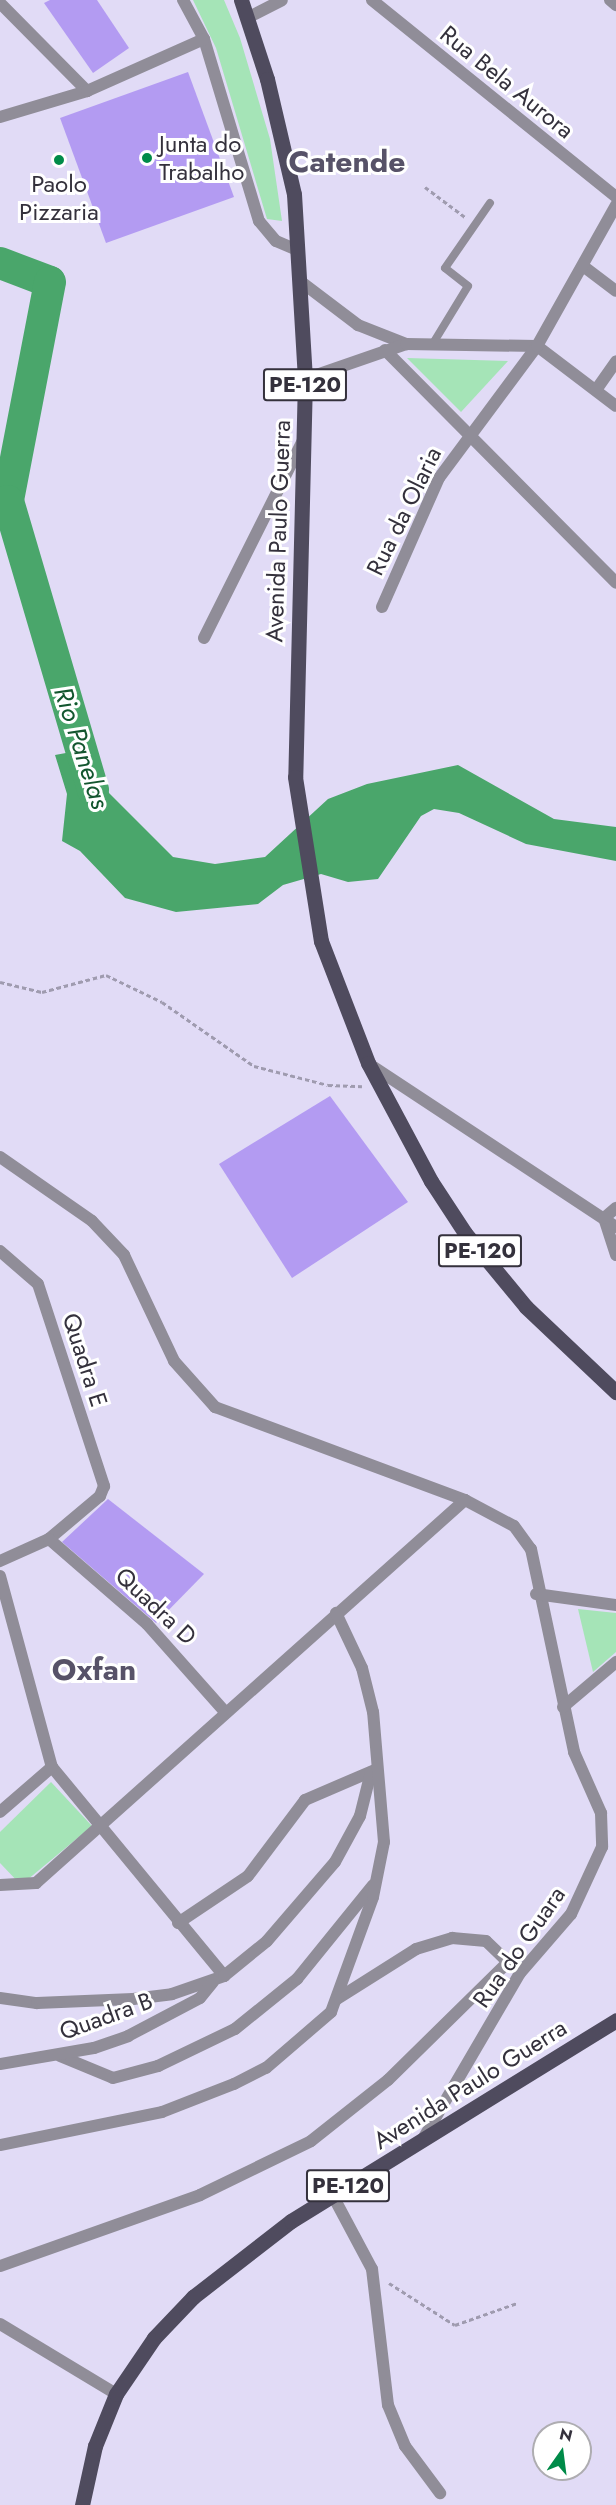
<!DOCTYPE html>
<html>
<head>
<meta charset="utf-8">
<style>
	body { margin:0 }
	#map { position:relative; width:616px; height:2505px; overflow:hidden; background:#e1dbf6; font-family:Jost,sans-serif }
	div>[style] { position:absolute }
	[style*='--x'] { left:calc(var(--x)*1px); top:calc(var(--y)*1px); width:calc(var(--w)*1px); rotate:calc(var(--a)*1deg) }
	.green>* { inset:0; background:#a5e4b7 }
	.water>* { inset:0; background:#4aa66b }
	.river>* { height:32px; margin:-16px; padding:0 16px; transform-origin:16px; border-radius:16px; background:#4aa66b }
	.building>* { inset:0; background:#b39bf2 }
	.path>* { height:3px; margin-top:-1.5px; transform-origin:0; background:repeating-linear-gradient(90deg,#9f9baf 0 4.5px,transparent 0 7.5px) }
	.service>* { height:8px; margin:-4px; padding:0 4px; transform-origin:4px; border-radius:4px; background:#908d98 }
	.minor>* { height:12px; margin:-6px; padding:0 6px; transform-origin:6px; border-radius:6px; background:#908d98 }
	.tertiary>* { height:12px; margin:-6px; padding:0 6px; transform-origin:6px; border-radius:6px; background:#908d98 }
	.primary>* { height:15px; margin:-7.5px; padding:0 7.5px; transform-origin:7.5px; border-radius:7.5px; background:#4f4b5e }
	.dots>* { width:16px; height:16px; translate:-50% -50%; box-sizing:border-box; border:3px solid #fff; border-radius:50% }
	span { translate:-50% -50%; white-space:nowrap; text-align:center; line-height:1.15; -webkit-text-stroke:6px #fff; paint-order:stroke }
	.shield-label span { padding:2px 4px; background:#fff; border:2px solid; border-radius:4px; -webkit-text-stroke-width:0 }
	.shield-label { font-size:22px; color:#34313c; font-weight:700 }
	.street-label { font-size:24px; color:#34313c }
	.poi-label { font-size:24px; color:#34313c }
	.left { translate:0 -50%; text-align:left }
	.water-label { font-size:26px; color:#13562f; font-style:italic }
	.district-label { font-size:30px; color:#575268; font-weight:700 }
	.north { position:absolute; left:532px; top:2421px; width:60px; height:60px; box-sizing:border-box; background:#fff; border:2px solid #aeadb1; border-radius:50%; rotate:14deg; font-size:16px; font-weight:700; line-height:24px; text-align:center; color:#34313c }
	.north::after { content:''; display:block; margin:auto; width:21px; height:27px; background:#008b49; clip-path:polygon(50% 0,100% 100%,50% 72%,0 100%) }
</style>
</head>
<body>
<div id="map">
	<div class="green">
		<div style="clip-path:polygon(193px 0,224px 0,240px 38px,270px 139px,282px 221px,267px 219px,216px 48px)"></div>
		<div style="clip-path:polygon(407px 358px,508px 361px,461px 412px)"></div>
		<div style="clip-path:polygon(578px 1609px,616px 1613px,616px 1652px,593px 1672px)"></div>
		<div style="clip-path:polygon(51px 1782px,92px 1826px,21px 1885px,0 1863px,0 1832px)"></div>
	</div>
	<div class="water">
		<div style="clip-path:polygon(93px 748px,109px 793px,173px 857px,215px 864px,265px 857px,328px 799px,367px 784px,458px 765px,554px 819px,616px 827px,616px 861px,526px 844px,459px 813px,434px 809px,421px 816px,378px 879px,348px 882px,321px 874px,283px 885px,258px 904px,176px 912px,125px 898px,80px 851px,62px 841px,67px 794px,55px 755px)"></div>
	</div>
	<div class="river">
		<div style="--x:0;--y:263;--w:53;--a:20.8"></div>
		<div style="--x:50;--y:282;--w:223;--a:100.9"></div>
		<div style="--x:8;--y:501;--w:301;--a:73.6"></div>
	</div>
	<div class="building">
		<div style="clip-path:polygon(50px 0,97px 0,129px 48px,93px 73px,44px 3px)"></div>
		<div style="clip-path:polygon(188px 72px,234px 197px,106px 243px,60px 118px)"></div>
		<div style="clip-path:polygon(330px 1096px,408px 1202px,292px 1278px,219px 1164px)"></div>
		<div style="clip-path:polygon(108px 1499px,204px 1574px,156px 1623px,62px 1542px)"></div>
	</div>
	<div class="path">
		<div style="--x:425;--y:187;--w:50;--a:36.9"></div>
		<div style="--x:0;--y:982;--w:43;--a:13.4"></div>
		<div style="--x:42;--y:992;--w:66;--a:-14.9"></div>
		<div style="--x:106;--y:975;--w:62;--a:25.7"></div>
		<div style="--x:162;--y:1002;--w:112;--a:34.8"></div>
		<div style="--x:254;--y:1066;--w:76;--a:14.4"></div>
		<div style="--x:328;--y:1085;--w:34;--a:2"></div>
		<div style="--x:389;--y:2283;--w:78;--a:32.5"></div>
		<div style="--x:455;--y:2325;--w:66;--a:-19.5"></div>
	</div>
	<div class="service">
		<div style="--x:432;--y:345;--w:69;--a:-58.6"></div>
		<div style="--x:468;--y:286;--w:29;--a:-142"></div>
		<div style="--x:445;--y:268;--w:79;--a:-55.3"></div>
	</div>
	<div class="minor">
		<div style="--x:610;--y:0;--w:8;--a:40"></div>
		<div style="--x:0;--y:3;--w:124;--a:45.3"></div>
		<div style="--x:583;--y:266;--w:41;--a:37.1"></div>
		<div style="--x:300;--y:281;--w:73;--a:37.2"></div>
		<div style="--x:358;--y:325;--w:52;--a:21.6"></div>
		<div style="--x:537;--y:346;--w:99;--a:37.2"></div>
		<div style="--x:385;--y:350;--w:328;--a:45.2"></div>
		<div style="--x:305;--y:379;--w:107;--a:-19.1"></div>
		<div style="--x:406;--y:344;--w:131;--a:0.9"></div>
		<div style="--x:596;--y:390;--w:35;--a:-55"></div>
		<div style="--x:382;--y:607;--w:141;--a:-66.2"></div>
		<div style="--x:439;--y:478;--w:164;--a:-53.4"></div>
		<div style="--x:537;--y:346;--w:162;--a:-60.7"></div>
		<div style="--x:204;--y:638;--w:221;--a:-63.4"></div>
		<div style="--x:369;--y:1064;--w:296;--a:33.4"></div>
		<div style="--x:0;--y:1157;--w:112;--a:34.8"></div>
		<div style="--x:92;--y:1221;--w:47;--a:46.7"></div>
		<div style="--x:124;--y:1255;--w:117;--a:64.7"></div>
		<div style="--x:174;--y:1361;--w:62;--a:48.3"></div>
		<div style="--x:215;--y:1407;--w:267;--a:20.4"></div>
		<div style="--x:465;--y:1500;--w:55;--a:28"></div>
		<div style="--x:514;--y:1526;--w:29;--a:54"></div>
		<div style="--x:531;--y:1549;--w:208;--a:78"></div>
		<div style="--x:574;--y:1752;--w:67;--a:66.1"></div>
		<div style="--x:601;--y:1813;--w:34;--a:88"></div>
		<div style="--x:602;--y:1847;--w:74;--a:114.8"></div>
		<div style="--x:571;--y:1914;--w:78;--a:130.8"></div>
		<div style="--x:520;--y:1973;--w:192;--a:120.3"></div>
		<div style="--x:604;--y:1218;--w:39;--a:72"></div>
		<div style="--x:604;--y:1218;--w:16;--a:-40"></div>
		<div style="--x:0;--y:1251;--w:50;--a:41"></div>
		<div style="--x:38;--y:1284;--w:213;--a:71.9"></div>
		<div style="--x:104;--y:1486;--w:11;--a:112"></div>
		<div style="--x:100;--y:1496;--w:67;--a:139.9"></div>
		<div style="--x:49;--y:1539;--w:54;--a:155.8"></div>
		<div style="--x:49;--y:1539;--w:130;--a:40.9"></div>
		<div style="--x:147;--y:1624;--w:118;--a:48.4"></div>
		<div style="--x:0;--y:1576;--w:198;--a:74.8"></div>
		<div style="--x:52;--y:1767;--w:271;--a:50.5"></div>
		<div style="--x:536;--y:1594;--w:81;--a:7.8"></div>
		<div style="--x:563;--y:1707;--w:70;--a:-40.3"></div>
		<div style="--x:0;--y:1812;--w:69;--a:-40.9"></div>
		<div style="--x:0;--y:1885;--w:36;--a:-3"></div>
		<div style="--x:36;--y:1883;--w:575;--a:-41.76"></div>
		<div style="--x:178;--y:1923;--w:84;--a:-33.9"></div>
		<div style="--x:248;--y:1876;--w:95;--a:-53.1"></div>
		<div style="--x:305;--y:1800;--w:78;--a:-23.3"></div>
		<div style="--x:0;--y:1998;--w:37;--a:8"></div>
		<div style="--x:37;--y:2003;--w:96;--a:-2.4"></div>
		<div style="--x:133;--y:1999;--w:39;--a:-7"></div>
		<div style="--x:172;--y:1994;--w:55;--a:-19.1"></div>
		<div style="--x:224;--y:1976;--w:55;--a:-39.1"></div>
		<div style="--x:267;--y:1941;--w:104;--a:-49.3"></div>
		<div style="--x:335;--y:1862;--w:52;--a:-61.5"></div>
		<div style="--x:360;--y:1816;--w:45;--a:-76"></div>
		<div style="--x:337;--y:1999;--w:93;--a:-32.3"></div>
		<div style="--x:416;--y:1949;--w:38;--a:-17"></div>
		<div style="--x:452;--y:1938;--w:34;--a:5"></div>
		<div style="--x:486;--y:1941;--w:36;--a:44"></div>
		<div style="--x:60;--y:2056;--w:57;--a:22.5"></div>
		<div style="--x:113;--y:2078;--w:47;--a:-14.9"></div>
		<div style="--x:158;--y:2066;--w:85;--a:-25.7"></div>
		<div style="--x:235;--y:2029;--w:80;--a:-38.9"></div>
		<div style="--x:297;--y:1979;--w:121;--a:-51"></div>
		<div style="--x:0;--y:2064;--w:95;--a:-9.7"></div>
		<div style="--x:94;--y:2048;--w:36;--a:-19"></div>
		<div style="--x:128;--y:2036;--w:81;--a:-27.8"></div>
		<div style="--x:200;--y:1998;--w:21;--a:-51"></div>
		<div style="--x:0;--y:2145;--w:165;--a:-11.5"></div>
		<div style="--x:162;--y:2112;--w:77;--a:-21.3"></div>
		<div style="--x:234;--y:2084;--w:36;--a:-27"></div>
		<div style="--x:266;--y:2068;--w:86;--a:-40.7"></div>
		<div style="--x:331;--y:2012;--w:122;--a:-69.9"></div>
		<div style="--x:373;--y:1897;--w:56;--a:-78.7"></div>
		<div style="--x:384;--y:1842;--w:130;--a:-94.8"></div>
		<div style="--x:373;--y:1712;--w:45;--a:-104"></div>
		<div style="--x:362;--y:1668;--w:61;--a:-115.3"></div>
		<div style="--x:333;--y:2196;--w:83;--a:61.9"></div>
		<div style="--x:372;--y:2269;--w:137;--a:83.3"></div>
		<div style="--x:388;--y:2405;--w:44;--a:67.5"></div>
		<div style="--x:405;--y:2446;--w:59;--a:53.3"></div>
		<div style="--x:0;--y:2266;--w:212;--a:-19.5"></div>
		<div style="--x:200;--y:2195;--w:123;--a:-25.9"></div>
		<div style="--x:311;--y:2141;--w:98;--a:-38.4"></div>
		<div style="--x:388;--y:2080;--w:168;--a:-44.5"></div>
	</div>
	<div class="tertiary">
		<div style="--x:183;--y:0;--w:44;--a:61.7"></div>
		<div style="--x:204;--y:39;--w:190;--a:73.2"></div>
		<div style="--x:259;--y:221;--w:26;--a:50"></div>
		<div style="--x:276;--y:241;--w:23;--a:23"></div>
		<div style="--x:372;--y:0;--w:314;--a:38.9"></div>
		<div style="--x:247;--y:18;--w:39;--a:-27"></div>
		<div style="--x:0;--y:117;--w:91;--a:-16.6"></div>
		<div style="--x:87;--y:91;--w:128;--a:-24"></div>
		<div style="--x:0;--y:2324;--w:135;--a:31.1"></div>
	</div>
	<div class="primary">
		<div style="--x:241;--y:0;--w:83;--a:71.8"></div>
		<div style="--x:267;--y:79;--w:118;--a:76.8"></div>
		<div style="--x:294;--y:194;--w:185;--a:86.6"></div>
		<div style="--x:305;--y:379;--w:398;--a:91.4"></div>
		<div style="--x:295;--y:777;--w:166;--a:81"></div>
		<div style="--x:321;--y:941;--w:131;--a:68.9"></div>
		<div style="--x:368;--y:1063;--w:134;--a:61.9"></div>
		<div style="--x:431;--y:1181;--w:62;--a:56.8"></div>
		<div style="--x:465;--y:1233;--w:96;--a:50.5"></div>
		<div style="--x:526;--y:1307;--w:124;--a:43.4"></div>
		<div style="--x:82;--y:2505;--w:60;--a:-77.6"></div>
		<div style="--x:95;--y:2446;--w:56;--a:-68"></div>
		<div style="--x:116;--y:2394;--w:68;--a:-55.8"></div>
		<div style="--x:154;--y:2338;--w:57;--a:-46.4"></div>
		<div style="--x:193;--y:2297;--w:124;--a:-37.8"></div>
		<div style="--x:291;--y:2221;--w:382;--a:-31.7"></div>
	</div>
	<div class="dots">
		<div style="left:147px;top:158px;background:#008b49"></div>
		<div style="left:59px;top:160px;background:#008b49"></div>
	</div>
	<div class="shield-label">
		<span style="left:305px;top:385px">PE-120</span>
		<span style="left:480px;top:1251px">PE-120</span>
		<span style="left:348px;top:2186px">PE-120</span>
	</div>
	<div class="street-label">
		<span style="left:507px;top:82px;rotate:39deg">Rua Bela Aurora</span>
		<span style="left:404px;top:511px;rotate:-64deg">Rua da Olaria</span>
		<span style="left:278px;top:531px;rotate:-88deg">Avenida Paulo Guerra</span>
		<span style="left:85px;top:1360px;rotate:72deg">Quadra E</span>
		<span style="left:156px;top:1606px;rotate:43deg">Quadra D</span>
		<span style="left:519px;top:1947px;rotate:-55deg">Rua do Guara</span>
		<span style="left:106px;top:2016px;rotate:-20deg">Quadra B</span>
		<span style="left:470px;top:2084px;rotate:-32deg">Avenida Paulo Guerra</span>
	</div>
	<div class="poi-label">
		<span class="left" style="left:159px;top:158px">Junta do<br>Trabalho</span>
		<span style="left:59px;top:198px">Paolo<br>Pizzaria</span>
	</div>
	<div class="water-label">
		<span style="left:81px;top:748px;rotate:72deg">Rio Panelas</span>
	</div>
	<div class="district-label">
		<span style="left:347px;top:162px">Catende</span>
		<span style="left:94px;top:1670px">Oxfan</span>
	</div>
	<div class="north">N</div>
</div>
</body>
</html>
